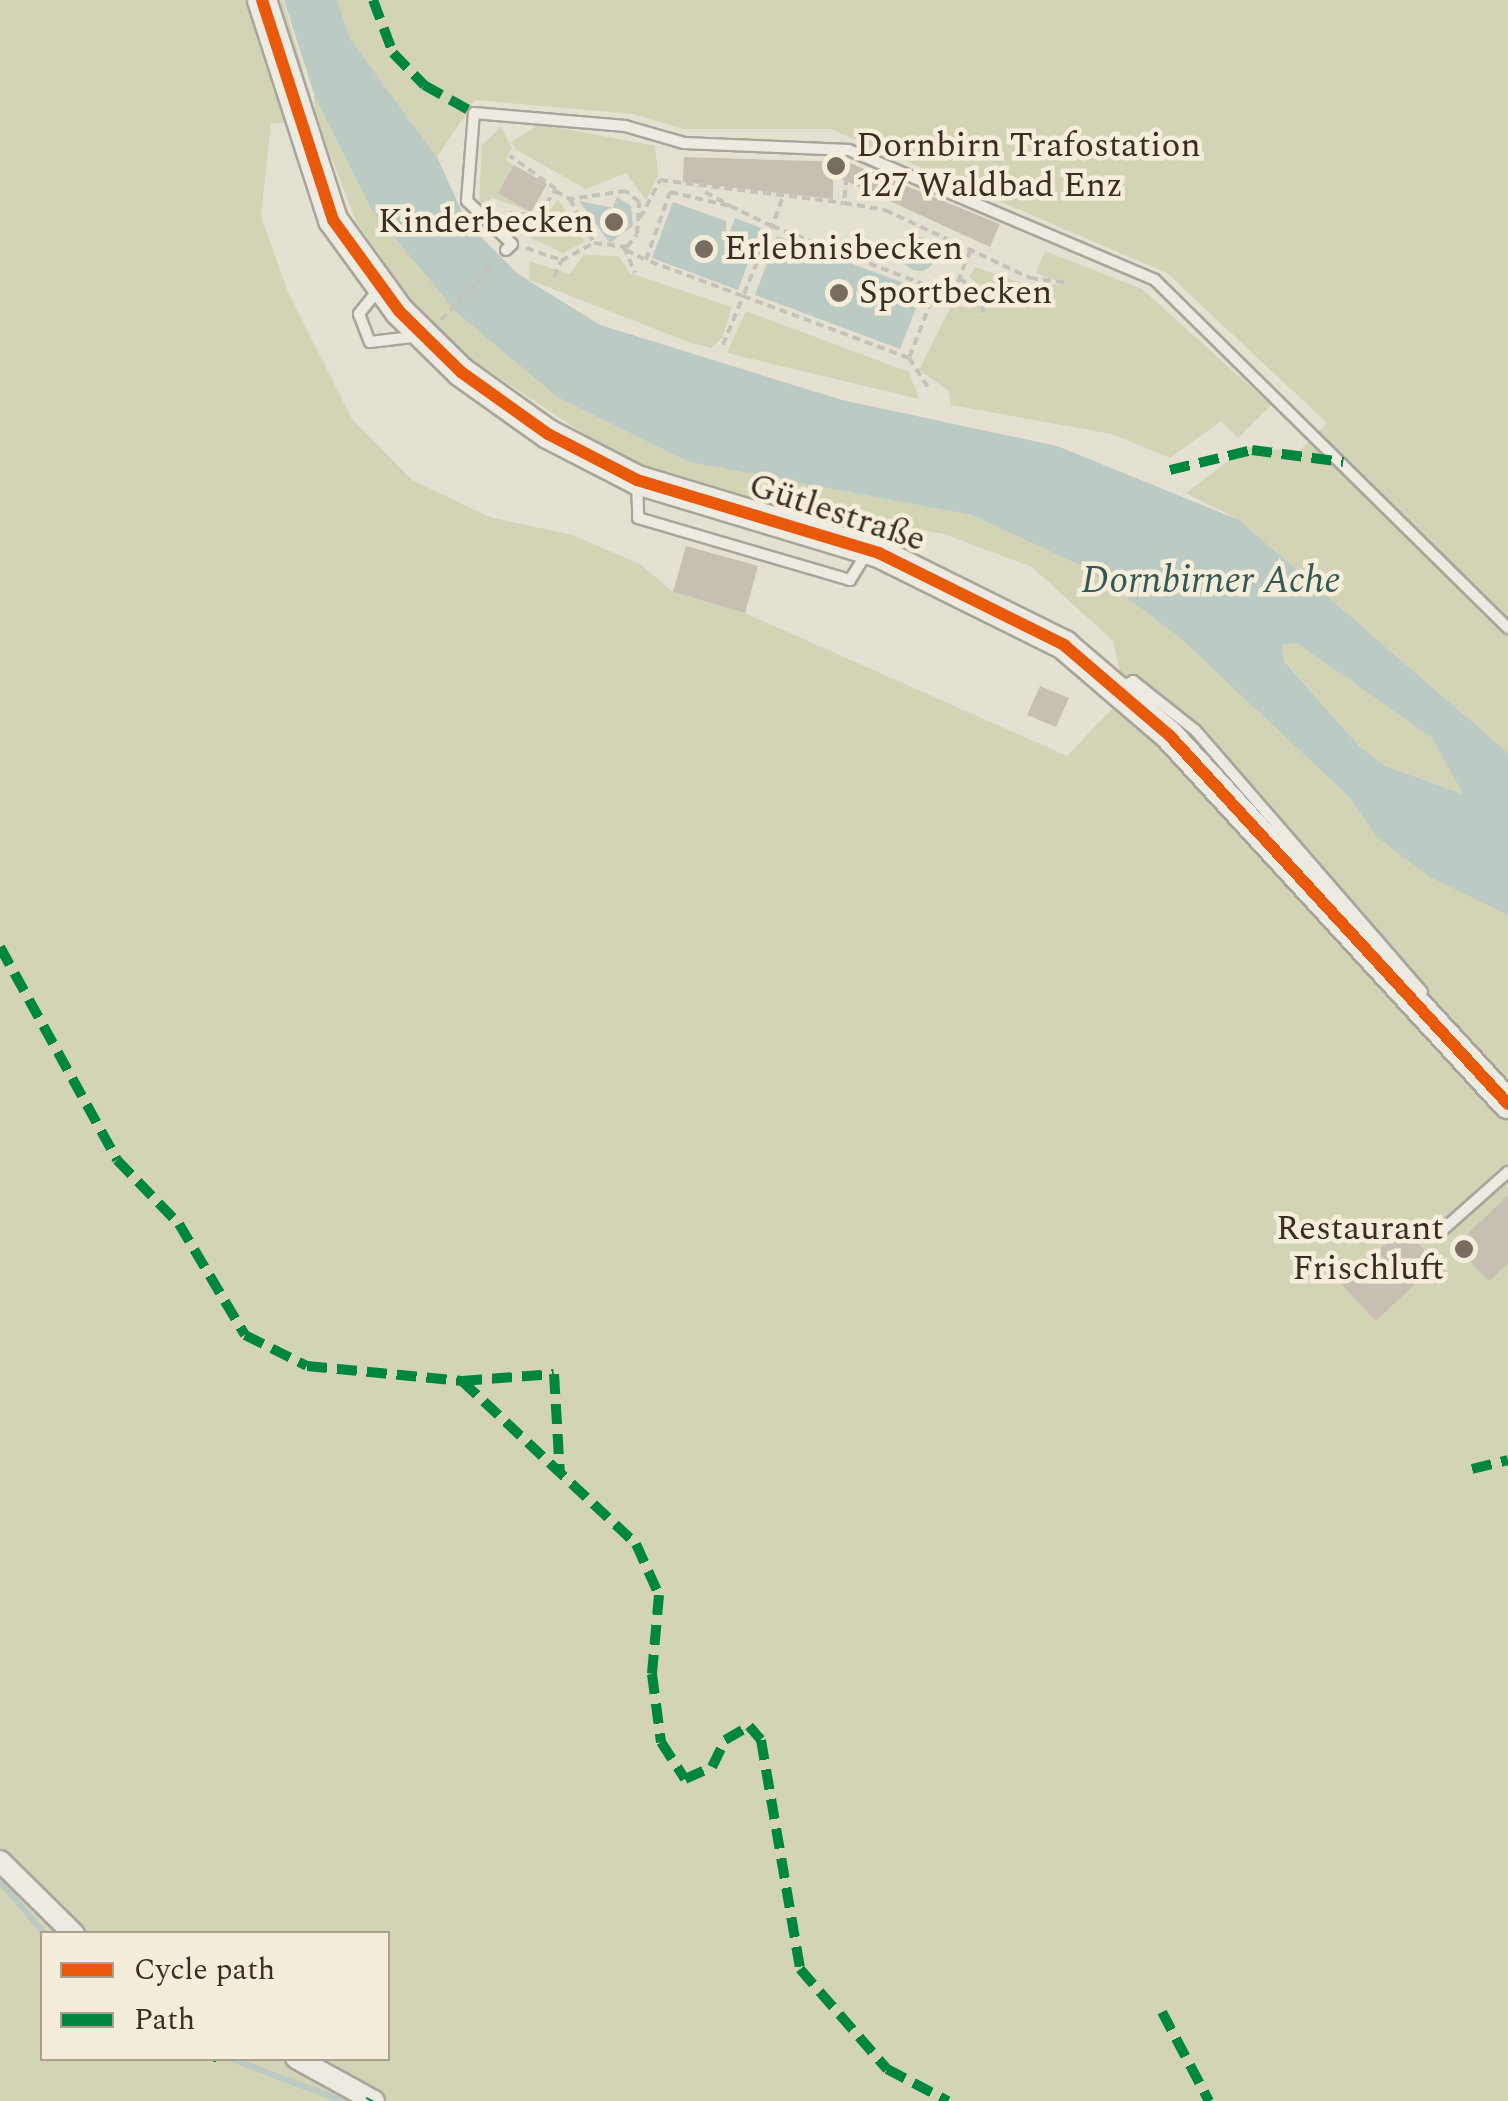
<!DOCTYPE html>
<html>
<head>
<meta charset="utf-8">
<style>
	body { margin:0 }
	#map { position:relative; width:1508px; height:2101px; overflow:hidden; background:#e4e0d2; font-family:Spectral,serif }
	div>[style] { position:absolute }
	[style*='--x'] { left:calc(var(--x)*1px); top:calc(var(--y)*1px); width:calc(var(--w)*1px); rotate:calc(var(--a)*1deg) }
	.green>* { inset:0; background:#d2d4b5 }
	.water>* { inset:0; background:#bbcac2 }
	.round { border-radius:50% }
	.stream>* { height:6px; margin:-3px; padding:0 3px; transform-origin:3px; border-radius:3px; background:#bbcac2 }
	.building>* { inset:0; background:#c8bfb3 }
	.path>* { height:4px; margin-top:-2px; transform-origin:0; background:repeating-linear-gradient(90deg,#c6c2b9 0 8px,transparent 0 13px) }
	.roads { filter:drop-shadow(2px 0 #aaa59a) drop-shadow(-2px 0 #aaa59a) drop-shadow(0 2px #aaa59a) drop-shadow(0 -2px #aaa59a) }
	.lane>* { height:10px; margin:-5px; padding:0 5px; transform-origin:5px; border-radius:5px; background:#edeae2 }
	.street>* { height:20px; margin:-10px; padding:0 10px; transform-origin:10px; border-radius:10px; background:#edeae2 }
	.secondary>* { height:28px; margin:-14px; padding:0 14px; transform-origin:14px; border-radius:14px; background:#edeae2 }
	.quiet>* { height:10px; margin-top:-5px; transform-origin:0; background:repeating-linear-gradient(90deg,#00873e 0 20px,transparent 0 30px) }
	.cycleway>* { height:12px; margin:-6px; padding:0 6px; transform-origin:6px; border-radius:6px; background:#e8590c }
	.dots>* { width:28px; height:28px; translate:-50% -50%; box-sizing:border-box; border:5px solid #f4edd9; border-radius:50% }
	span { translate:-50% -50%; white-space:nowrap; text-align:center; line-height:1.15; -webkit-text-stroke:9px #f4edd9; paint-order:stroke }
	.poi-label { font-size:35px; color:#3a2e22 }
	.left { translate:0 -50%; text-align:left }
	.right { translate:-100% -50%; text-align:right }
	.street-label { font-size:35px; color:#3a2e22 }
	.water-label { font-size:38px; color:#325857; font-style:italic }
	.legend { position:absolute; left:40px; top:1931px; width:350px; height:130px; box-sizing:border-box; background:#f4edd9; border:2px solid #aaa190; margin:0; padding:12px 18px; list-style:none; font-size:30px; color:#3a2e22 }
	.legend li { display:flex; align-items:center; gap:20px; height:50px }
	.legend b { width:50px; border:2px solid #aaa190 }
</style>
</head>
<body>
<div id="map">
	<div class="green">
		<div style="clip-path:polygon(evenodd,0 0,283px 0,315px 113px,314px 95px,371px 209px,456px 312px,557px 397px,689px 462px,972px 515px,1090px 570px,1178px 636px,1349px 797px,1377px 837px,1508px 915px,1508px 2101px,0 2101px,0 0,271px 123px,319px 125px,356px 221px,411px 301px,475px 362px,621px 458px,712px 492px,944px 534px,1032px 567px,1113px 641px,1125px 695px,1067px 756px,745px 613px,673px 592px,640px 564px,572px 535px,490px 517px,412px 480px,352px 419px,288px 292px,261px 216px,271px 123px,0 0,42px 1934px,388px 1934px,388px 2058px,42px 2058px,42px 1934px)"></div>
		<div style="clip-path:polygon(337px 0,1508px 0,1508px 753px,1239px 520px,1186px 493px,1247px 447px,1298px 452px,1327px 423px,1167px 273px,831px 129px,684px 129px,633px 114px,475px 100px,437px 157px,350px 39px)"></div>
		<div style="clip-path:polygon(540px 124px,655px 146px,658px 176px,646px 200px,626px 173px,586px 189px,517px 150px,511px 142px)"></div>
		<div style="clip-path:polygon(501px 127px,512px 148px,505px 160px,547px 184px,531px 212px,493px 198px,479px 204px,482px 145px)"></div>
		<div style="clip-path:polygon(558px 199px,585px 242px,563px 253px,510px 228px,542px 220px)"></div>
		<div style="clip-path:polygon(1045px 251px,1142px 289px,1271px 405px,1238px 438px,1221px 421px,1170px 458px,1112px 434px,951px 405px,948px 390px,919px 370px,952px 304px,966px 308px,972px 291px,984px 315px,985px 290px,969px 277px,975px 267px,1021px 283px,1020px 304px,1028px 286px,1064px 284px,1036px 273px)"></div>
		<div style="clip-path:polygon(583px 255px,619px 256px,630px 273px,732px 307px,722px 338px,711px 348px,691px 343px,530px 280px,529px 261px,570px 274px)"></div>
		<div style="clip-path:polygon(746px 311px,909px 372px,919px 399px,727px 353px)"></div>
		<div style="clip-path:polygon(1297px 643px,1432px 738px,1463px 794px,1385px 766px,1359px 746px,1285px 661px,1281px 645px)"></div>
	</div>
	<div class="water">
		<div style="clip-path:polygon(evenodd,284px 0,337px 0,350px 39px,437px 157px,467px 223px,518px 274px,600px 325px,842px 400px,1057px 446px,1239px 520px,1508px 753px,1508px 915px,1430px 877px,1377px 837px,1349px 797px,1178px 636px,1090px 570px,972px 515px,689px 462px,557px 397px,456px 312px,371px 209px,315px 97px,284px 0,1297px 643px,1432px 738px,1463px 794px,1385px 766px,1359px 746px,1285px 662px,1281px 645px,1297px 643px)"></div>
		<div style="clip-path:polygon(617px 197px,631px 206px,633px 226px,610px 243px,579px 201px,613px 208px)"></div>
		<div style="clip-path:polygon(673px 202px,726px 221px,726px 241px,735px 218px,761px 228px,738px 290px,652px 258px)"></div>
		<div style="clip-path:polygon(777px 236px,923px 290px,900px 349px,755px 295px)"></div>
		<div class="round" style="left:902px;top:237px;width:34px;height:34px"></div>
	</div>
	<div class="stream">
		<div style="--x:0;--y:1881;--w:70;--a:49.7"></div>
		<div style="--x:229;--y:2058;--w:122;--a:20.7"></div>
	</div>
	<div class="building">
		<div style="clip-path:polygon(684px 157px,847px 162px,1000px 224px,990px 247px,833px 175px,833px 199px,683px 182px)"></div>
		<div style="clip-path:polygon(514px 165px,547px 184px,531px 212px,498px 193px)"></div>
		<div style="clip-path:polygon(686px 546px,758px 566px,745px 613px,673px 592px)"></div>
		<div style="clip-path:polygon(1040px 686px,1069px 698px,1056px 727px,1027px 715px)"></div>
		<div style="clip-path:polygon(1508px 1195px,1508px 1263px,1489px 1281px,1455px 1246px)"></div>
		<div style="clip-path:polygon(1403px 1228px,1437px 1263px,1376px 1321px,1342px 1285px)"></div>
	</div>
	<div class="path">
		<div style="--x:848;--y:164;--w:39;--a:96"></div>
		<div style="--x:844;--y:203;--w:42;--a:9.7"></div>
		<div style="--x:885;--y:210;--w:160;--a:25.1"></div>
		<div style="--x:555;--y:191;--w:17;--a:28"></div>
		<div style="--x:570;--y:199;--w:50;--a:61.4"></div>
		<div style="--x:594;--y:243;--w:33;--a:7"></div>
		<div style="--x:627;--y:247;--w:16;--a:-52"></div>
		<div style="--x:637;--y:234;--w:32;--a:-86"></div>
		<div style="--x:639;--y:202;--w:17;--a:-140"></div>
		<div style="--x:626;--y:191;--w:57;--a:171.9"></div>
		<div style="--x:705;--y:192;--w:29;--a:29"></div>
		<div style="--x:782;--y:199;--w:29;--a:110"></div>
		<div style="--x:772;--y:226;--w:76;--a:112.5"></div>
		<div style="--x:743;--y:296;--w:103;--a:-159.6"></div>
		<div style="--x:646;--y:260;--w:72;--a:-70.6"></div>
		<div style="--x:670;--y:192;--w:62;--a:13.1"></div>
		<div style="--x:730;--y:206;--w:47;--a:25.5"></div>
		<div style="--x:772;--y:226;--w:176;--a:21"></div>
		<div style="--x:936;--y:289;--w:74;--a:111.4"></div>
		<div style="--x:509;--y:213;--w:30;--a:4"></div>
		<div style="--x:539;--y:215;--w:31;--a:-57"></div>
		<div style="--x:556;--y:189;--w:57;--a:-144.3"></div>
		<div style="--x:640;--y:218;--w:43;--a:-62.2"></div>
		<div style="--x:660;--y:180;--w:185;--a:7.1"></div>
		<div style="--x:624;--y:247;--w:28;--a:67"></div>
		<div style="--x:526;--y:248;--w:36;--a:19"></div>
		<div style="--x:626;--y:250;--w:20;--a:27"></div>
		<div style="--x:554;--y:277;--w:17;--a:-66"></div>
		<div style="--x:561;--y:261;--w:38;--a:-29"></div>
		<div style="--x:959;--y:278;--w:27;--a:34"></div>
		<div style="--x:981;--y:293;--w:20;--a:84"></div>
		<div style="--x:936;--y:289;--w:18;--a:16"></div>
		<div style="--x:953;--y:294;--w:52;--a:-68.4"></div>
		<div style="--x:1020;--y:303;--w:27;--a:-68"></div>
		<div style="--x:1030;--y:278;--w:34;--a:7"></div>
		<div style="--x:441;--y:320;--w:81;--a:-47"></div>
		<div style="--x:723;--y:345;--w:53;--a:-67.8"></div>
		<div style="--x:743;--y:296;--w:177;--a:20.5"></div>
		<div style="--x:909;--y:358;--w:38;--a:57"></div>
	</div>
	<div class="roads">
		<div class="lane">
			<div style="--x:506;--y:250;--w:8;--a:-45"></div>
			<div style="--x:512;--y:244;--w:62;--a:-136.3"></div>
			<div style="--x:467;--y:201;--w:88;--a:-85.5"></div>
			<div style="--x:474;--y:113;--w:152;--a:4.9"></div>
			<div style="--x:625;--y:126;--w:61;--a:16.1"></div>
			<div style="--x:684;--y:143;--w:165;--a:2.4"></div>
			<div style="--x:849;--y:150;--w:332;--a:23"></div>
			<div style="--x:1155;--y:280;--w:496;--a:44.6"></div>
			<div style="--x:379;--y:289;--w:32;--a:129"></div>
			<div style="--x:359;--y:314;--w:30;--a:69"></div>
			<div style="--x:370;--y:342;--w:51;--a:-6.7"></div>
			<div style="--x:637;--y:481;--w:37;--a:88"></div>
			<div style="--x:638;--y:518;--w:221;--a:16.3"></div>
			<div style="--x:850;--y:580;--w:31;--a:-58"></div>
			<div style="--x:1122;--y:688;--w:13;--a:-32"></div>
			<div style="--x:1133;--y:681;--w:80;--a:38.4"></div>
			<div style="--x:1196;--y:731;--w:345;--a:49.1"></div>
			<div style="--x:1437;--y:1235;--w:95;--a:-41.6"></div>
		</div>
		<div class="street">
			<div style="--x:0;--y:1861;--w:104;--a:44.6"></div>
			<div style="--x:296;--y:2058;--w:89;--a:28.9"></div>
		</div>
		<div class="secondary">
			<div style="--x:262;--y:0;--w:231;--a:72.1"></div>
			<div style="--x:333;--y:220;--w:112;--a:54"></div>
			<div style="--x:399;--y:311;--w:87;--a:44.5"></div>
			<div style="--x:461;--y:372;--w:107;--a:35.5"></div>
			<div style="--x:548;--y:434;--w:100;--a:27.3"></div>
			<div style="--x:637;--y:480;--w:253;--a:16.8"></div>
			<div style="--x:879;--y:553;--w:207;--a:26.4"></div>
			<div style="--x:1064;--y:645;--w:138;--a:40.6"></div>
			<div style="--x:1169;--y:735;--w:501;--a:47.43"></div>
		</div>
	</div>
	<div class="quiet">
		<div style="--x:373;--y:0;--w:57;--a:69.3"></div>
		<div style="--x:393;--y:53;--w:45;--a:45.9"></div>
		<div style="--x:424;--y:85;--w:57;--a:29.2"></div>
		<div style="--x:1170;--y:470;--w:84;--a:-13.7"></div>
		<div style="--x:1252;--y:450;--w:92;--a:7.5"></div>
		<div style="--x:0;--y:947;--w:243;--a:61.2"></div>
		<div style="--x:117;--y:1160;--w:89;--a:45.9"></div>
		<div style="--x:179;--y:1224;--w:129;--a:59.3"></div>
		<div style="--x:245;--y:1335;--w:69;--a:26.6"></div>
		<div style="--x:307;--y:1366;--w:156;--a:5.5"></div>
		<div style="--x:462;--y:1381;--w:238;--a:43.1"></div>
		<div style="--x:636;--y:1544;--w:56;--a:65.7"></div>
		<div style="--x:659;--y:1595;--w:79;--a:95.1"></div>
		<div style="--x:652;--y:1674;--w:69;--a:82.5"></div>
		<div style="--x:661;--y:1742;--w:44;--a:57"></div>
		<div style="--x:685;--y:1779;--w:30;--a:-24"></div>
		<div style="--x:712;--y:1767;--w:30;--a:-64"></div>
		<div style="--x:725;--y:1740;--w:28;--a:-30"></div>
		<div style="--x:749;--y:1726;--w:18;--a:49"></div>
		<div style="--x:761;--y:1740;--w:232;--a:80.3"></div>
		<div style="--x:800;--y:1969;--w:133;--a:49"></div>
		<div style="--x:887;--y:2069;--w:69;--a:27.7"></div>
		<div style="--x:462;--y:1381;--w:92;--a:-4.4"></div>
		<div style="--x:554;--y:1374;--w:101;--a:86.6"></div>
		<div style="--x:1472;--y:1469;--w:37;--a:-14"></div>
		<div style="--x:1162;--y:2012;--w:101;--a:62.2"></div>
		<div style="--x:211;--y:2061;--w:3;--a:-72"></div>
		<div style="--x:370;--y:2101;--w:2;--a:-63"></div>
	</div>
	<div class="cycleway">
		<div style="--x:262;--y:0;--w:231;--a:72.1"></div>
		<div style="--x:333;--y:220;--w:112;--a:54"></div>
		<div style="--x:399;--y:311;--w:87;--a:44.5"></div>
		<div style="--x:461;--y:372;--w:107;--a:35.5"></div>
		<div style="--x:548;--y:434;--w:100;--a:27.3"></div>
		<div style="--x:637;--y:480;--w:253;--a:16.8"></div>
		<div style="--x:879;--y:553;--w:207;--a:26.4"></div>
		<div style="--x:1064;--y:645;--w:138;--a:40.6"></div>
		<div style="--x:1169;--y:735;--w:501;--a:47.43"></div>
	</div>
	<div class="dots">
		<div style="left:836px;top:166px;background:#766c60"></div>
		<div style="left:614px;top:222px;background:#766c60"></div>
		<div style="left:704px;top:249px;background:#766c60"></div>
		<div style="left:839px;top:293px;background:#766c60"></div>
		<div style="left:1464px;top:1249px;background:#766c60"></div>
	</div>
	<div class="poi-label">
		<span class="left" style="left:856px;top:166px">Dornbirn Trafostation<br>127 Waldbad Enz</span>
		<span class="right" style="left:594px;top:222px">Kinderbecken</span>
		<span class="left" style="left:724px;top:249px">Erlebnisbecken</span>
		<span class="left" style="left:859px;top:293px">Sportbecken</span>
		<span class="right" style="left:1444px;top:1249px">Restaurant<br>Frischluft</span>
	</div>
	<div class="street-label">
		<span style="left:837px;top:513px;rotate:18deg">Gütlestraße</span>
	</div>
	<div class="water-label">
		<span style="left:1211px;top:582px">Dornbirner Ache</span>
	</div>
	<ul class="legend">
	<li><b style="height:12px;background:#e8590c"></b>Cycle path</li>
	<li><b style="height:12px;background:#00873e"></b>Path</li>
	</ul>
</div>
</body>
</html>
